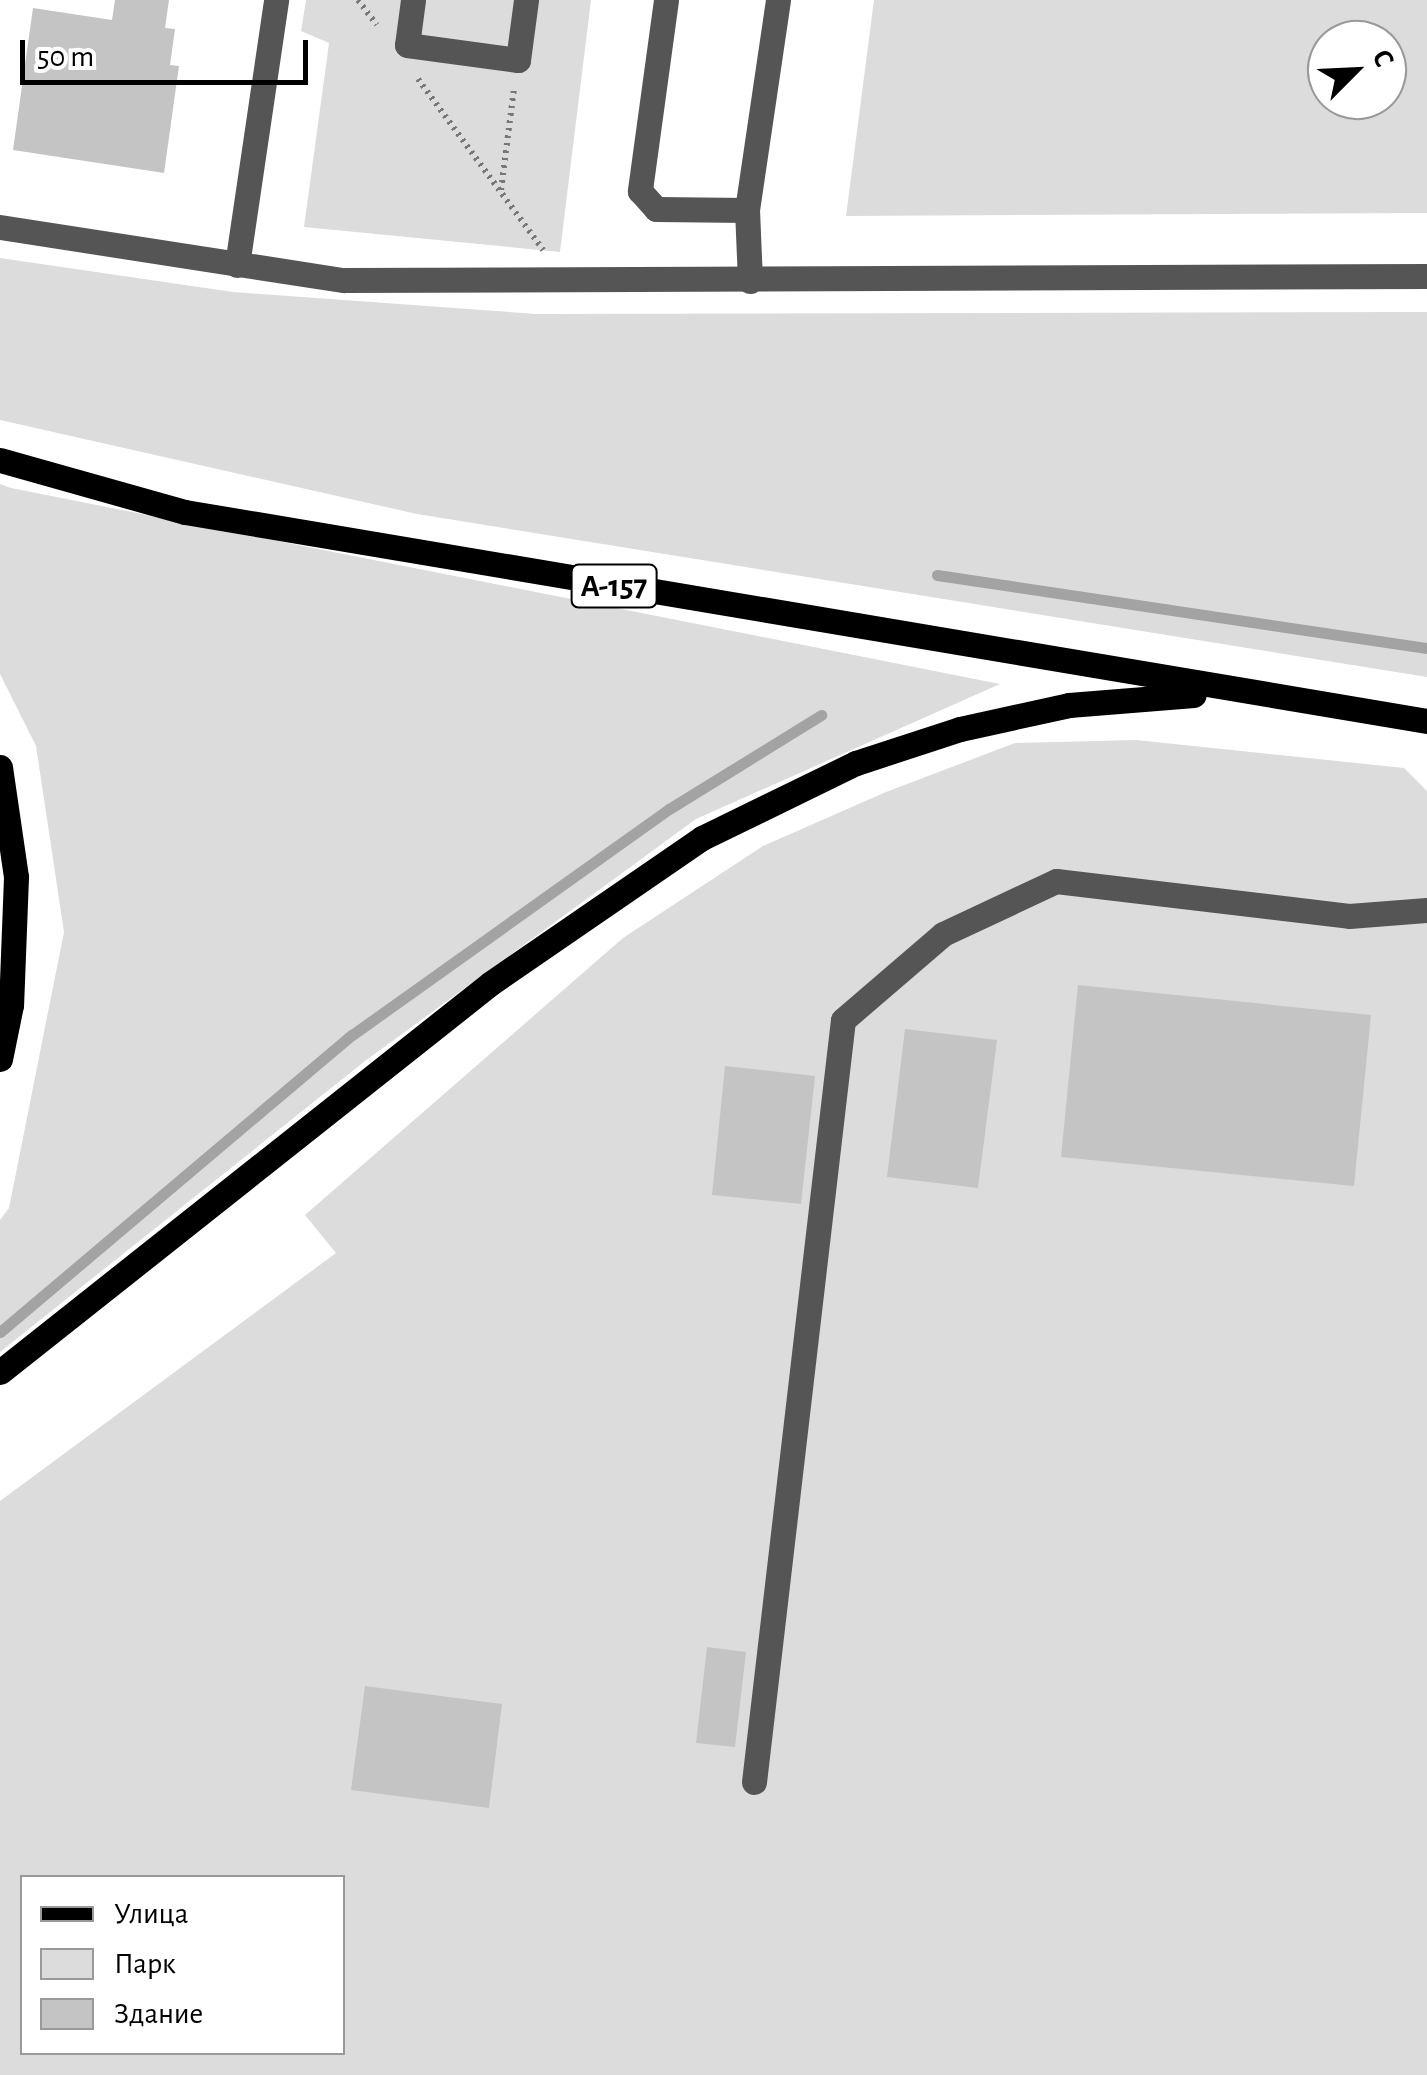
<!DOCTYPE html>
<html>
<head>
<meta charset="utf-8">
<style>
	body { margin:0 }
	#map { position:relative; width:1427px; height:2075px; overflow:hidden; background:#fff; font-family:"Alegreya Sans",sans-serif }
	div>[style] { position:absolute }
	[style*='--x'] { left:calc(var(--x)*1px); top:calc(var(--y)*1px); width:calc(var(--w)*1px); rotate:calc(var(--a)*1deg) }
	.green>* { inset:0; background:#dcdcdc }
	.stream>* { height:11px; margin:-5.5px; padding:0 5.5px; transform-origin:5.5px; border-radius:5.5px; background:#a3a3a3 }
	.building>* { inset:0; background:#c4c4c4 }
	.path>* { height:6px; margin-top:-3px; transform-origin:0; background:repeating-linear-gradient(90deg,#777 0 2.5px,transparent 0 7.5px) }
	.minor>* { height:25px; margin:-12.5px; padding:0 12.5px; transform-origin:12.5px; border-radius:12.5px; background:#555 }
	.major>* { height:25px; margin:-12.5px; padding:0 12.5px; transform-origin:12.5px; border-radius:12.5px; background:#000 }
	span { translate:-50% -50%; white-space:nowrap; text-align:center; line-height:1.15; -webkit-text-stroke:8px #fff; paint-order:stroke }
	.shield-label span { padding:2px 8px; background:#fff; border:2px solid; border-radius:8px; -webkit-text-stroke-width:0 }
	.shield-label { font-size:32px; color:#000; font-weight:700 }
	.legend { position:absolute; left:20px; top:1875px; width:325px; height:180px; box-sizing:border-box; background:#fff; border:2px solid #999; margin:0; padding:12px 18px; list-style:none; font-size:30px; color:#000 }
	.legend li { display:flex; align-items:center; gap:20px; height:50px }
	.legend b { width:50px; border:2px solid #999 }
	.north { position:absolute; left:1307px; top:20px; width:100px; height:100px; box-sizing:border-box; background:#fff; border:2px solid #999; border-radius:50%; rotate:66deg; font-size:28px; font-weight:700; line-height:40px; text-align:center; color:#000 }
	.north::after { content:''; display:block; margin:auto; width:35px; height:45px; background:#000; clip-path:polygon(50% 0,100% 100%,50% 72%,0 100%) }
	.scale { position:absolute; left:20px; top:40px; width:288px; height:45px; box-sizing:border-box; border:5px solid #000; border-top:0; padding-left:12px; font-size:30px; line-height:35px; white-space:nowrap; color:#000; -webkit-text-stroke:8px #fff; paint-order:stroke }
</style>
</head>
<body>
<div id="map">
	<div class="green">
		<div style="clip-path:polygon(306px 0,591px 0,560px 252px,304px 227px,329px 43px,301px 31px)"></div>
		<div style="clip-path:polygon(evenodd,874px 0,1427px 0,1427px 213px,846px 216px,874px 0,1327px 40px,1387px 40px,1387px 100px,1327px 100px,1327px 40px)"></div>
		<div style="clip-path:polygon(0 258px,233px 292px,536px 314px,1427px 312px,1427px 677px,417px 514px,0 420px)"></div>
		<div style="clip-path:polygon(0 484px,11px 488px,1000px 684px,696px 819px,365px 1061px,0 1352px,0 1220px,9px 1208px,64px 932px,36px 746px,0 674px)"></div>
		<div style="clip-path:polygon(evenodd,1136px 740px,1404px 768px,1427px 791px,1427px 2075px,0 2075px,0 1501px,336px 1253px,305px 1215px,623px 938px,763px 846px,886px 792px,1015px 743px,1136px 740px,22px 1878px,342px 1878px,342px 2052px,22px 2052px,22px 1878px)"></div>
	</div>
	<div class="stream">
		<div style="--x:937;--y:575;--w:495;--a:8.5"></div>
		<div style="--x:0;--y:1332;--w:461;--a:-40.2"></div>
		<div style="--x:352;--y:1035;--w:389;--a:-35.5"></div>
		<div style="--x:669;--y:809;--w:179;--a:-31.7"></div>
	</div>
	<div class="building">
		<div style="clip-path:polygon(115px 0,169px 0,165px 28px,175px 29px,170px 65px,179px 66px,164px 173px,13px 150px,33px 8px,112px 20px)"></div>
		<div style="clip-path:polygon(1078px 985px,1371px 1015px,1354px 1186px,1061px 1157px)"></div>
		<div style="clip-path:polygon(905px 1029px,997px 1040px,978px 1188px,887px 1177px)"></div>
		<div style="clip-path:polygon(725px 1066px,815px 1076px,801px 1204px,712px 1195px)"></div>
		<div style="clip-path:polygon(707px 1647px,746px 1652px,735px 1747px,696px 1743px)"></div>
		<div style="clip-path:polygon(365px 1686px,502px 1704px,489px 1808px,351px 1790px)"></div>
	</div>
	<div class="path">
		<div style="--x:358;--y:0;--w:31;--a:53"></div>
		<div style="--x:418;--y:79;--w:212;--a:53.8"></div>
		<div style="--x:501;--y:190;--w:102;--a:-82.7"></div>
	</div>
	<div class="minor">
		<div style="--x:413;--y:0;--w:45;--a:97.6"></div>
		<div style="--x:407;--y:45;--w:112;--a:7.7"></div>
		<div style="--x:518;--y:60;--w:61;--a:-82.4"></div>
		<div style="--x:666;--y:0;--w:193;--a:97.8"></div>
		<div style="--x:640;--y:191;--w:24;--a:48"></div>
		<div style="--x:656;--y:209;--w:91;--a:0.6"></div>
		<div style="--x:0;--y:227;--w:348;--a:8.8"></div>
		<div style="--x:344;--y:280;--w:1083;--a:-0.21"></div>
		<div style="--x:237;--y:265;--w:268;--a:-81.6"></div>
		<div style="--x:750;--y:281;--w:71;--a:-92.4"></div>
		<div style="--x:747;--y:210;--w:212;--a:-81.6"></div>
		<div style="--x:754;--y:1782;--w:767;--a:-83.34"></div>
		<div style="--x:843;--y:1020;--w:132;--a:-40.7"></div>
		<div style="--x:943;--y:934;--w:125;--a:-25.1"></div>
		<div style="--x:1056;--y:881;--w:295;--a:6.8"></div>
		<div style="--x:1349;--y:916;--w:78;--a:-4.4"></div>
	</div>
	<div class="major">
		<div style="--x:0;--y:460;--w:192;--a:15.7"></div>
		<div style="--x:185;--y:512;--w:1259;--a:9.55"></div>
		<div style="--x:0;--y:767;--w:111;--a:81.7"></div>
		<div style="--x:16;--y:877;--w:128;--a:92.2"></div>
		<div style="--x:11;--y:1005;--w:55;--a:101.5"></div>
		<div style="--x:0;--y:1372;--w:626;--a:-38.39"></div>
		<div style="--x:491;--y:983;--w:256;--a:-34.5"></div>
		<div style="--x:702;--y:838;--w:171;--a:-26"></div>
		<div style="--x:856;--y:763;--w:109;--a:-18.1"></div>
		<div style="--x:960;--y:729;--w:112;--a:-12.4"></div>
		<div style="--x:1069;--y:705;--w:125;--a:-4.6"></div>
	</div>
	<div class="shield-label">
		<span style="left:614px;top:586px">А-157</span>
	</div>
	<ul class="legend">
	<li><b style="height:12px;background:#000"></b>Улица</li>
	<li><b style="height:28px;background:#dcdcdc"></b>Парк</li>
	<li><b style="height:28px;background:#c4c4c4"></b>Здание</li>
	</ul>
	<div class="north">С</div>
	<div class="scale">50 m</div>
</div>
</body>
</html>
